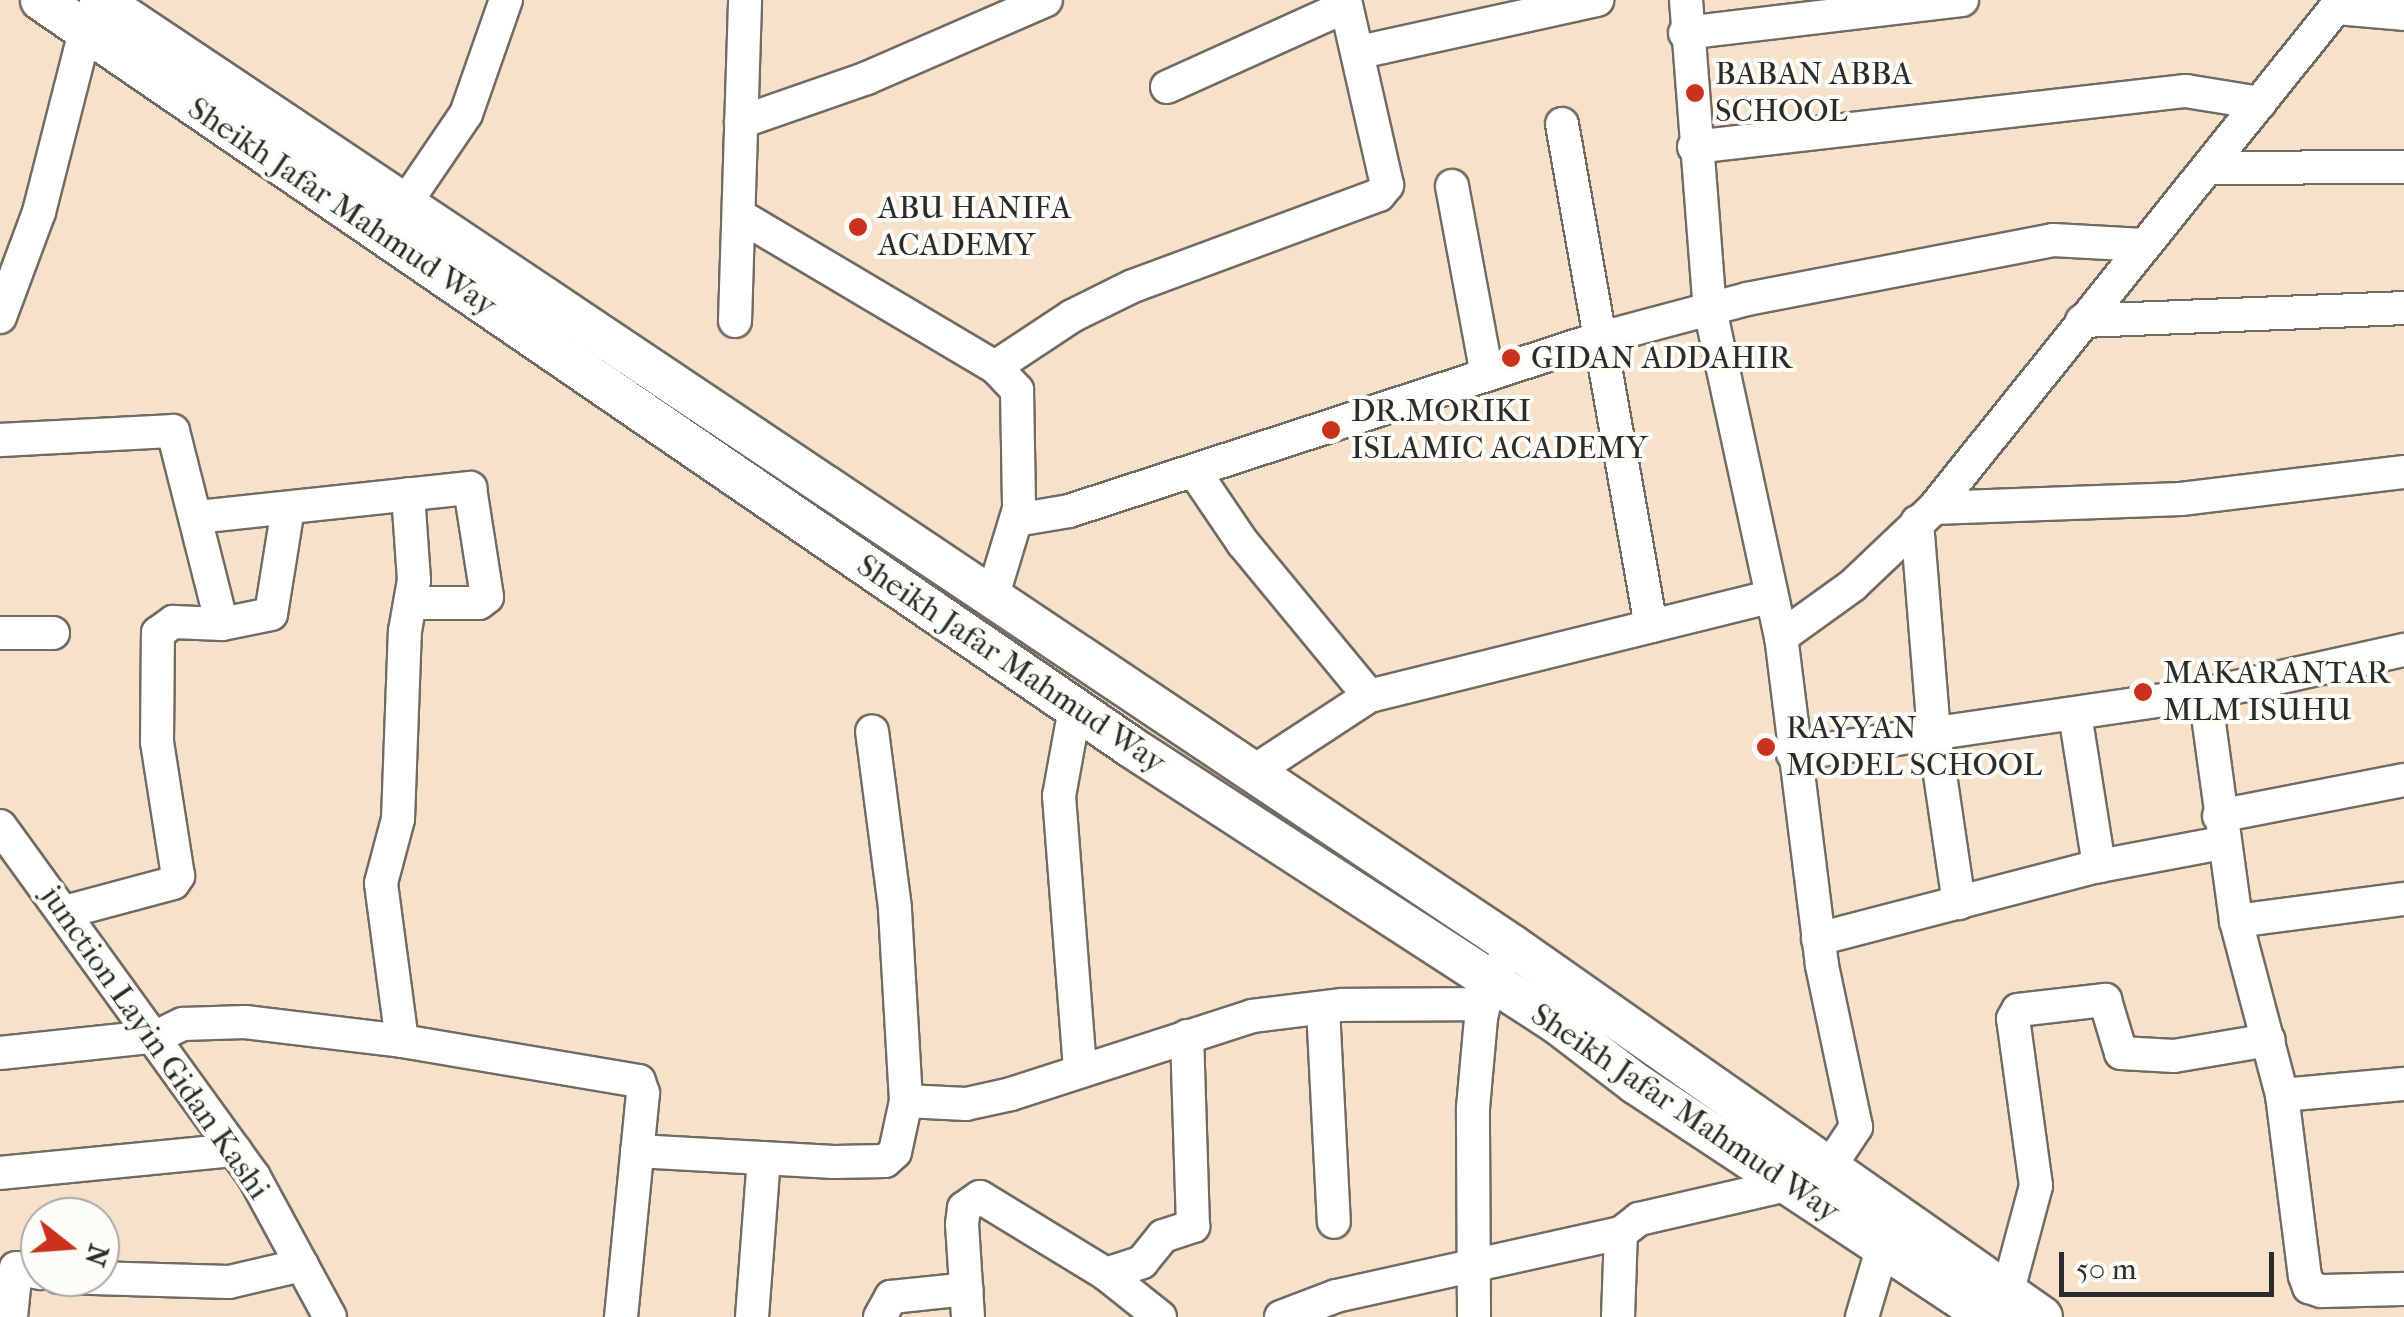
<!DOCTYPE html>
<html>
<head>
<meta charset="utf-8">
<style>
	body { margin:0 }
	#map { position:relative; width:2404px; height:1317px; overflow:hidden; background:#f6e2ca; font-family:"IM FELL French Canon",serif }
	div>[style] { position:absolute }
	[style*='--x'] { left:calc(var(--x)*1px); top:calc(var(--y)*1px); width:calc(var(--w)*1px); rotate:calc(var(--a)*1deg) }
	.roads { filter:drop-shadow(2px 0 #726b63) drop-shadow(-2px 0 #726b63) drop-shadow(0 2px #726b63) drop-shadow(0 -2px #726b63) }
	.minor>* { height:32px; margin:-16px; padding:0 16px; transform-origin:16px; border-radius:16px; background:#fff }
	.major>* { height:40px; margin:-20px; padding:0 20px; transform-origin:20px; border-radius:20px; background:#fff }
	.dots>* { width:28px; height:28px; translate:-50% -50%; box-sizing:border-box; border:5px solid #fdfcf7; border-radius:50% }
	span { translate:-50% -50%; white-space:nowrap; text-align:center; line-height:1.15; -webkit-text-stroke:8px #fdfcf7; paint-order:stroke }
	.poi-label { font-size:32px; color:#2b2b2b }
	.left { translate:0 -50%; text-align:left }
	.street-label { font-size:32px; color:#2b2b2b }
	.north { position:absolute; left:20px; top:1197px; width:100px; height:100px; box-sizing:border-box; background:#fdfcf7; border:2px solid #a9a8a5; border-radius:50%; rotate:107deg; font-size:28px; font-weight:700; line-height:40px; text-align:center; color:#2b2b2b }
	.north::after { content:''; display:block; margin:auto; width:35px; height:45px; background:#c8321e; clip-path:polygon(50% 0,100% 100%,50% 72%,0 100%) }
	.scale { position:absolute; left:2059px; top:1252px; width:215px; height:45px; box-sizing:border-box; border:5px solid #2b2b2b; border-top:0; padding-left:12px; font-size:30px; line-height:35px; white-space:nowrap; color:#2b2b2b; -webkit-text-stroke:8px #fdfcf7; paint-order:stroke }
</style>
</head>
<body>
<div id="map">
	<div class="roads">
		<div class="minor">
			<div style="--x:1686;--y:0;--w:310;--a:85.6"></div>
			<div style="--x:1710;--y:309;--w:336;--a:77.8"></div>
			<div style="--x:2336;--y:8;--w:68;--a:5"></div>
			<div style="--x:1685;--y:33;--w:279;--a:-6.8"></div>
			<div style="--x:1360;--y:52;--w:243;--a:-12.4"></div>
			<div style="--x:1167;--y:87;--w:196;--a:-24.3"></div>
			<div style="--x:741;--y:122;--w:133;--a:-19.2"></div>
			<div style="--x:867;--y:78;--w:195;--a:-23.5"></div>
			<div style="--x:1562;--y:124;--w:510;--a:79.95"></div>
			<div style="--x:1694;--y:147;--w:495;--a:-6.5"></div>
			<div style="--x:2186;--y:91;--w:75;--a:9.2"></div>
			<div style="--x:2208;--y:168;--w:196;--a:-0.3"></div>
			<div style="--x:1452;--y:186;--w:192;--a:79.5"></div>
			<div style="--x:402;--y:208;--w:114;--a:-55.8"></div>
			<div style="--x:466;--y:114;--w:121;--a:-70.7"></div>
			<div style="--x:742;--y:217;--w:294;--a:30.7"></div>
			<div style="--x:995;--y:367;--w:32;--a:46"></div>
			<div style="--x:1017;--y:390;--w:119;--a:89"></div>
			<div style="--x:1019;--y:509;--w:93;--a:106.9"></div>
			<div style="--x:0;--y:317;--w:112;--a:-69.6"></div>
			<div style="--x:39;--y:212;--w:187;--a:-75.7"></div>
			<div style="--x:735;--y:321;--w:321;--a:-88.2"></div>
			<div style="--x:2082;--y:321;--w:322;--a:-2.3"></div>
			<div style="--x:995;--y:367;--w:92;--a:-33.5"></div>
			<div style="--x:1072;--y:316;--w:68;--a:-26.2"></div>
			<div style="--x:1133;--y:286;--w:262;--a:-20.3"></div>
			<div style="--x:1379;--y:195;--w:13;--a:-51"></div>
			<div style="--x:1387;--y:185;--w:190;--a:-102.8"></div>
			<div style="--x:0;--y:440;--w:173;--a:-3"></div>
			<div style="--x:173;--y:431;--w:199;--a:75.8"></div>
			<div style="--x:1194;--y:471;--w:87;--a:55.8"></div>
			<div style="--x:1243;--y:543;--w:198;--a:50.5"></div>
			<div style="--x:1934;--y:508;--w:247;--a:-2.1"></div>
			<div style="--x:2181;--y:499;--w:225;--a:-6.9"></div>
			<div style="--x:198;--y:517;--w:274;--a:-6.1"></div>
			<div style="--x:470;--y:488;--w:110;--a:81.1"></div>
			<div style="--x:487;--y:597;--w:10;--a:143"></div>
			<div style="--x:479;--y:603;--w:67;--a:180"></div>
			<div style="--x:1016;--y:520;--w:54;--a:-9.6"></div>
			<div style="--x:1069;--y:511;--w:555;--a:-18.04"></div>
			<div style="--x:1597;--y:339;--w:155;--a:-14.9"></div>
			<div style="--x:1747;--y:299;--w:312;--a:-10.9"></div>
			<div style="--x:2053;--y:240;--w:91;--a:3.1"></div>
			<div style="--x:1917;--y:522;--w:213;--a:85.4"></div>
			<div style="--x:1934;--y:734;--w:171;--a:81.6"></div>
			<div style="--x:0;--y:633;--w:53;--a:0"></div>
			<div style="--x:2205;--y:694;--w:229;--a:82.2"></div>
			<div style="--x:2236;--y:921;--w:180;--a:75.2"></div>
			<div style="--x:2282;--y:1095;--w:182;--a:82.8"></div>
			<div style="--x:2305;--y:1276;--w:12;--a:70"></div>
			<div style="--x:2309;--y:1287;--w:13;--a:18"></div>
			<div style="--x:2321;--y:1291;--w:83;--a:-1.4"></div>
			<div style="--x:1075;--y:708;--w:89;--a:100.3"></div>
			<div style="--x:1059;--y:796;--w:275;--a:85.6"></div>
			<div style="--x:2075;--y:714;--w:154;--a:81"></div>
			<div style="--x:1793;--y:754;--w:416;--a:-8.3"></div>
			<div style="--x:2205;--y:694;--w:204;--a:-12.5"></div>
			<div style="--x:1253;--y:772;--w:139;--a:-33.2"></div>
			<div style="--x:1369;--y:696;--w:413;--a:-13.9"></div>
			<div style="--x:2219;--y:816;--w:188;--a:-11"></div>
			<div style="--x:0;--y:826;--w:433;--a:54.1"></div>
			<div style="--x:254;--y:1177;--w:159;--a:61.5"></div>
			<div style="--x:65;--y:912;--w:112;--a:-15"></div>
			<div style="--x:173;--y:883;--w:9;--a:-54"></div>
			<div style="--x:178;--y:876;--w:136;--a:-98.9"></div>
			<div style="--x:157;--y:742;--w:109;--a:-89.5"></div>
			<div style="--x:158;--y:633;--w:19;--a:-36"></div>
			<div style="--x:173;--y:622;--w:49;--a:2.3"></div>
			<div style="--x:222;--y:624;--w:50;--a:-11.5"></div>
			<div style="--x:271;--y:614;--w:107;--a:-80.9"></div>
			<div style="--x:2236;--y:921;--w:169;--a:-7.5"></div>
			<div style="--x:1818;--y:939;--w:290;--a:-14.6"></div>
			<div style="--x:2099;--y:866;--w:125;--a:-10.6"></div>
			<div style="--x:1323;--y:1008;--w:214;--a:87.1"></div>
			<div style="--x:402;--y:1041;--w:159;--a:-97.6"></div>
			<div style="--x:381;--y:883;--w:66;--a:-75.1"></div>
			<div style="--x:398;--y:819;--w:188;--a:-87.9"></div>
			<div style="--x:405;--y:631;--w:52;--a:-80"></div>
			<div style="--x:414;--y:580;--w:86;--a:-94"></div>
			<div style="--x:0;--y:1053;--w:159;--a:-6.1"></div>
			<div style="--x:158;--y:1036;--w:28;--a:-26"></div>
			<div style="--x:183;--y:1024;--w:62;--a:-1.8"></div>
			<div style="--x:245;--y:1022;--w:158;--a:6.9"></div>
			<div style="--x:402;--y:1041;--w:240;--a:9.6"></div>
			<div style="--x:639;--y:1081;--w:13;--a:72"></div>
			<div style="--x:643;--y:1093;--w:225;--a:95.6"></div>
			<div style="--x:2282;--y:1095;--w:122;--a:-5.2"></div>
			<div style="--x:906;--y:1101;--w:60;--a:2.9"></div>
			<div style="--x:966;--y:1104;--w:46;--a:-12.5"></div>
			<div style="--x:1011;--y:1094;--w:253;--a:-17.9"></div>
			<div style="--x:1252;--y:1016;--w:91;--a:-7"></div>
			<div style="--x:1342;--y:1005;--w:142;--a:-0.4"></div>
			<div style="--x:637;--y:1151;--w:197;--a:3.2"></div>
			<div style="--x:834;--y:1162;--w:51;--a:-1.1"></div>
			<div style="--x:885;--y:1161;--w:13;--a:-42"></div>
			<div style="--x:895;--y:1152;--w:52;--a:-77.8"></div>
			<div style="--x:906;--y:1101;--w:193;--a:-93.3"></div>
			<div style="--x:895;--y:908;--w:178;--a:-97.4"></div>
			<div style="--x:1830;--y:1166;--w:47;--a:-56.3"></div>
			<div style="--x:1856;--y:1127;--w:166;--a:-101.9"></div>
			<div style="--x:1822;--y:965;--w:331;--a:-97.1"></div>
			<div style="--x:1781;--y:637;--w:89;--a:-35.8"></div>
			<div style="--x:1853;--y:585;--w:112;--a:-43.5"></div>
			<div style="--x:1934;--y:508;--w:652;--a:-51.23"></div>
			<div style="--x:0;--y:1173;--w:236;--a:-5.6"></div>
			<div style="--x:1106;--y:1274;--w:38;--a:-18"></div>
			<div style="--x:1142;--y:1262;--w:33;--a:-51"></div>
			<div style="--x:1163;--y:1236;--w:32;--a:-18"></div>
			<div style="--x:1193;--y:1226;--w:190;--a:-91.8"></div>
			<div style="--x:59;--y:1277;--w:170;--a:1.7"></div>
			<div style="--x:229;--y:1282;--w:75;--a:-13.1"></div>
			<div style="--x:2007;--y:1294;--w:112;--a:-75"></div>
			<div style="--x:2036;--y:1186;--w:169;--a:-97.8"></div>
			<div style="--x:2013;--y:1019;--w:10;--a:-61"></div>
			<div style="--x:2018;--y:1010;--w:88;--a:-6.6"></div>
			<div style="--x:2105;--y:1000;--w:55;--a:73.2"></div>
			<div style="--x:2121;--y:1053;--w:53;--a:3.2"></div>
			<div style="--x:2174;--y:1056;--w:96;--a:-9.6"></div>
			<div style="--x:11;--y:1317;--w:49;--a:-84.2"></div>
			<div style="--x:16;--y:1268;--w:25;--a:12"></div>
			<div style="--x:752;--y:1317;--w:159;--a:-85.7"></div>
			<div style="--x:880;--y:1317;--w:23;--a:-61"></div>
			<div style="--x:891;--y:1297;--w:76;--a:-6"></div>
			<div style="--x:968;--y:1317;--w:93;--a:-93.7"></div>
			<div style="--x:962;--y:1224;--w:16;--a:-83"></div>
			<div style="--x:964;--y:1208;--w:19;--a:-35"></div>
			<div style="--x:980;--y:1197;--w:148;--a:31.4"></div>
			<div style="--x:1106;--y:1274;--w:69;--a:38.5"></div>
			<div style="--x:1281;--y:1317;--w:59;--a:-20.9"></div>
			<div style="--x:1336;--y:1296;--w:292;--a:-12.5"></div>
			<div style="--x:1474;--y:1317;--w:209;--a:-90.3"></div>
			<div style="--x:1473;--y:1108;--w:90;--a:-84.9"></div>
			<div style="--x:1481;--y:1018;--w:35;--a:-77"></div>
			<div style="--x:1489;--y:984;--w:45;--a:-57.7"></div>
			<div style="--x:1618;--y:1317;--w:84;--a:-88"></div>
			<div style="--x:1621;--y:1233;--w:23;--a:-38"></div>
			<div style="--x:1639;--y:1219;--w:156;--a:-13"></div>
			<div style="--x:1862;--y:1317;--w:74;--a:-73.5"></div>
		</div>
		<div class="major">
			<div style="--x:41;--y:0;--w:1321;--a:34.42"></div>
			<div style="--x:1131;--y:747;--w:509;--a:32.97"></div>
			<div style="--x:1558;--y:1024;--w:97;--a:37.5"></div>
			<div style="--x:1635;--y:1083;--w:424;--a:33.5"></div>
			<div style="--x:100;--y:0;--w:1700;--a:33.8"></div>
			<div style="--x:1513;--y:946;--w:646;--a:35.04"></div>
		</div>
	</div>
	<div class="dots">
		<div style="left:1695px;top:93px;background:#c8321e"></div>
		<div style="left:858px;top:227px;background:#c8321e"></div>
		<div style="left:1511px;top:358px;background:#c8321e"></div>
		<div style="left:1331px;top:430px;background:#c8321e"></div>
		<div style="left:2143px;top:692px;background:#c8321e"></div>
		<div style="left:1766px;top:747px;background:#c8321e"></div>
	</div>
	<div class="poi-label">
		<span class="left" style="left:1715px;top:93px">BABAN ABBA<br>SCHOOL</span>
		<span class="left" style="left:878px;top:227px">ABU HANIFA<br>ACADEMY</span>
		<span class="left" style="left:1531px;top:358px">GIDAN ADDAHIR</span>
		<span class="left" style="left:1351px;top:430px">DR.MORIKI<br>ISLAMIC ACADEMY</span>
		<span class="left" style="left:2163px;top:692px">MAKARANTAR<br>MLM ISUHU</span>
		<span class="left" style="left:1786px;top:747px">RAYYAN<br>MODEL SCHOOL</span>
	</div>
	<div class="street-label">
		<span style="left:342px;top:207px;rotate:34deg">Sheikh Jafar Mahmud Way</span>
		<span style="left:1011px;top:664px;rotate:34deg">Sheikh Jafar Mahmud Way</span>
		<span style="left:155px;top:1043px;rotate:55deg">junction Layin Gidan Kashi</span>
		<span style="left:1685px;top:1113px;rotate:34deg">Sheikh Jafar Mahmud Way</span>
	</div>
	<div class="north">N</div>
	<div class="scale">50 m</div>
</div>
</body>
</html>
